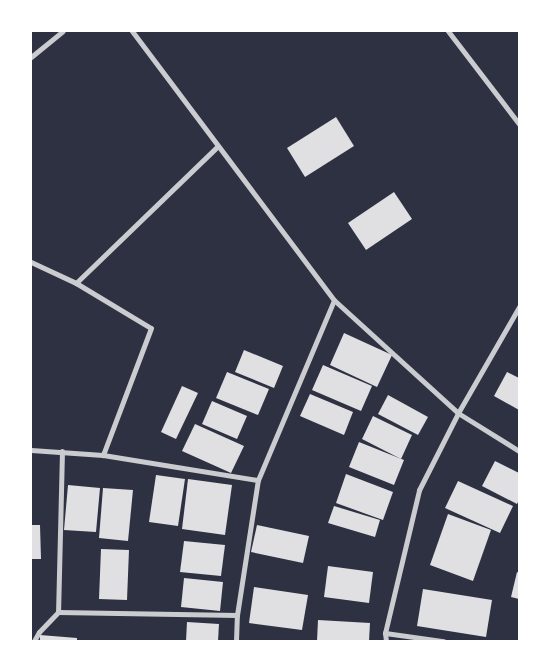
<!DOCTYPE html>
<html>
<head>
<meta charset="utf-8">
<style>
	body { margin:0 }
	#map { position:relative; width:550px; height:672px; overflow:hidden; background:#2d3142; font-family:"Golos Text",sans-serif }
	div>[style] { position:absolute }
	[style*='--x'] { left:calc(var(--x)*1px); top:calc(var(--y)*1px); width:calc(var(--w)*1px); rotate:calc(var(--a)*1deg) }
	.building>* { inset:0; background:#e0e0e3 }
	.minor>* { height:5px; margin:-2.5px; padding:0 2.5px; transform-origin:2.5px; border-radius:2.5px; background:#caccd0 }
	span { translate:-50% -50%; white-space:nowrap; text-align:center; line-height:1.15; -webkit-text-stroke:5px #fff; paint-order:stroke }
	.frame { position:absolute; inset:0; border:32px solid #fff; pointer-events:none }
</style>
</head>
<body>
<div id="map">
	<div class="building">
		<div style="clip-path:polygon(336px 117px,354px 146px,305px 177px,287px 148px)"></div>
		<div style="clip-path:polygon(394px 192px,412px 219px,366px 250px,348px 223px)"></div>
		<div style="clip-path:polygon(344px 333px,392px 355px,377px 387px,330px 365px)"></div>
		<div style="clip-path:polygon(244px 350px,283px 366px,274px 388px,235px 372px)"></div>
		<div style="clip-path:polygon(323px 365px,372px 386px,361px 411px,312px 390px)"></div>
		<div style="clip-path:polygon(227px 372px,269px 389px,258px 415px,216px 398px)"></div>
		<div style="clip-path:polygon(507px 372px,519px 378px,519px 410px,494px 396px)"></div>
		<div style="clip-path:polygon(182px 386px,198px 393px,176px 439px,161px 432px)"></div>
		<div style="clip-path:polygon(310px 394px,353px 412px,344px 435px,300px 416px)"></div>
		<div style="clip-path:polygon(388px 395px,428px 417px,418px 435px,378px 414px)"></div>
		<div style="clip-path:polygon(212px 401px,247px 416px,237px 439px,202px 424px)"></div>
		<div style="clip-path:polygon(373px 416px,412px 435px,401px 459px,362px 439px)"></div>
		<div style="clip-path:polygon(195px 424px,244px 446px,231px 473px,182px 451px)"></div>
		<div style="clip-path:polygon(359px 442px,404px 460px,394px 485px,349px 467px)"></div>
		<div style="clip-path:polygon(495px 461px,519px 473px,519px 500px,517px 504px,482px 486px)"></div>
		<div style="clip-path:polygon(346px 474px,393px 492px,383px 520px,336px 503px)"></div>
		<div style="clip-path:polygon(156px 475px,185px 479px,178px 526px,149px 522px)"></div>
		<div style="clip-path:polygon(188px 479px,232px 485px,225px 535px,182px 529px)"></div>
		<div style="clip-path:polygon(458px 481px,513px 506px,500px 533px,445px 508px)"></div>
		<div style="clip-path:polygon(68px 485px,100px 488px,96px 532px,64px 530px)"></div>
		<div style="clip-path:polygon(103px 488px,133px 490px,128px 541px,99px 538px)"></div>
		<div style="clip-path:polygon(334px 506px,380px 520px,375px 537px,328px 523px)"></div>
		<div style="clip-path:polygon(448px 514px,491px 530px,473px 581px,430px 565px)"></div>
		<div style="clip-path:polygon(31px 525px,40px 525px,41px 559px,31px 559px)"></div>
		<div style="clip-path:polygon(257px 525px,309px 536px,303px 563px,251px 552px)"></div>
		<div style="clip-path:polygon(184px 541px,225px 545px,221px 576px,180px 572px)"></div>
		<div style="clip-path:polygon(101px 549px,129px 550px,127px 600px,99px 599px)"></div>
		<div style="clip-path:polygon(328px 566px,373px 572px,369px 603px,324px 597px)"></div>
		<div style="clip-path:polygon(517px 572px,519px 573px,519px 599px,511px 597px)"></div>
		<div style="clip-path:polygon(184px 578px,223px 582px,220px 611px,181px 607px)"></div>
		<div style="clip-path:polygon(254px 587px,308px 595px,302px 630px,249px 623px)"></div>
		<div style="clip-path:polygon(423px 589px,492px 600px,486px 637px,417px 626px)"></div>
		<div style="clip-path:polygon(318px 620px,370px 623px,369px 641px,317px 641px)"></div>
		<div style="clip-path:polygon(187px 622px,219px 624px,218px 641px,186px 641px)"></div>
		<div style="clip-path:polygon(40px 635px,77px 638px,77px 641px,40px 641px)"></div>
	</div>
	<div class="minor">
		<div style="--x:132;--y:31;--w:336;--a:53.1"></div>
		<div style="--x:334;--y:300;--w:168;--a:42.3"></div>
		<div style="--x:458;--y:413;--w:72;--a:31.9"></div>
		<div style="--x:448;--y:31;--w:117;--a:52.6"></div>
		<div style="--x:31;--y:57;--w:41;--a:-39.1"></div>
		<div style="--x:31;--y:262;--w:50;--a:25"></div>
		<div style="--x:76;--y:283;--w:87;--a:31"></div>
		<div style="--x:151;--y:328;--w:136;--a:110.7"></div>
		<div style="--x:76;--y:283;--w:196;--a:-44"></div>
		<div style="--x:31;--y:450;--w:72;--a:4"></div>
		<div style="--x:103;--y:455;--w:157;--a:9.2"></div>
		<div style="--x:62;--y:451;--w:161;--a:91.4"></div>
		<div style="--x:58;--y:612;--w:179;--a:1"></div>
		<div style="--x:385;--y:633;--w:59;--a:7.9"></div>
		<div style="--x:34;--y:641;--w:10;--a:-61"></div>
		<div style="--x:39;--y:632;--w:28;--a:-46"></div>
		<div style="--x:236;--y:641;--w:26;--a:-88"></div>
		<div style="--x:237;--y:615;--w:137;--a:-81.2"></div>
		<div style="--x:258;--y:480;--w:195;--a:-67.1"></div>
		<div style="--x:386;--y:641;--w:8;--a:-97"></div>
		<div style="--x:385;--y:633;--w:147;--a:-76.6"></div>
		<div style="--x:419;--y:490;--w:86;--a:-63.1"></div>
		<div style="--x:458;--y:413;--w:122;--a:-60.1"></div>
	</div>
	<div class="frame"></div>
</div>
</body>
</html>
